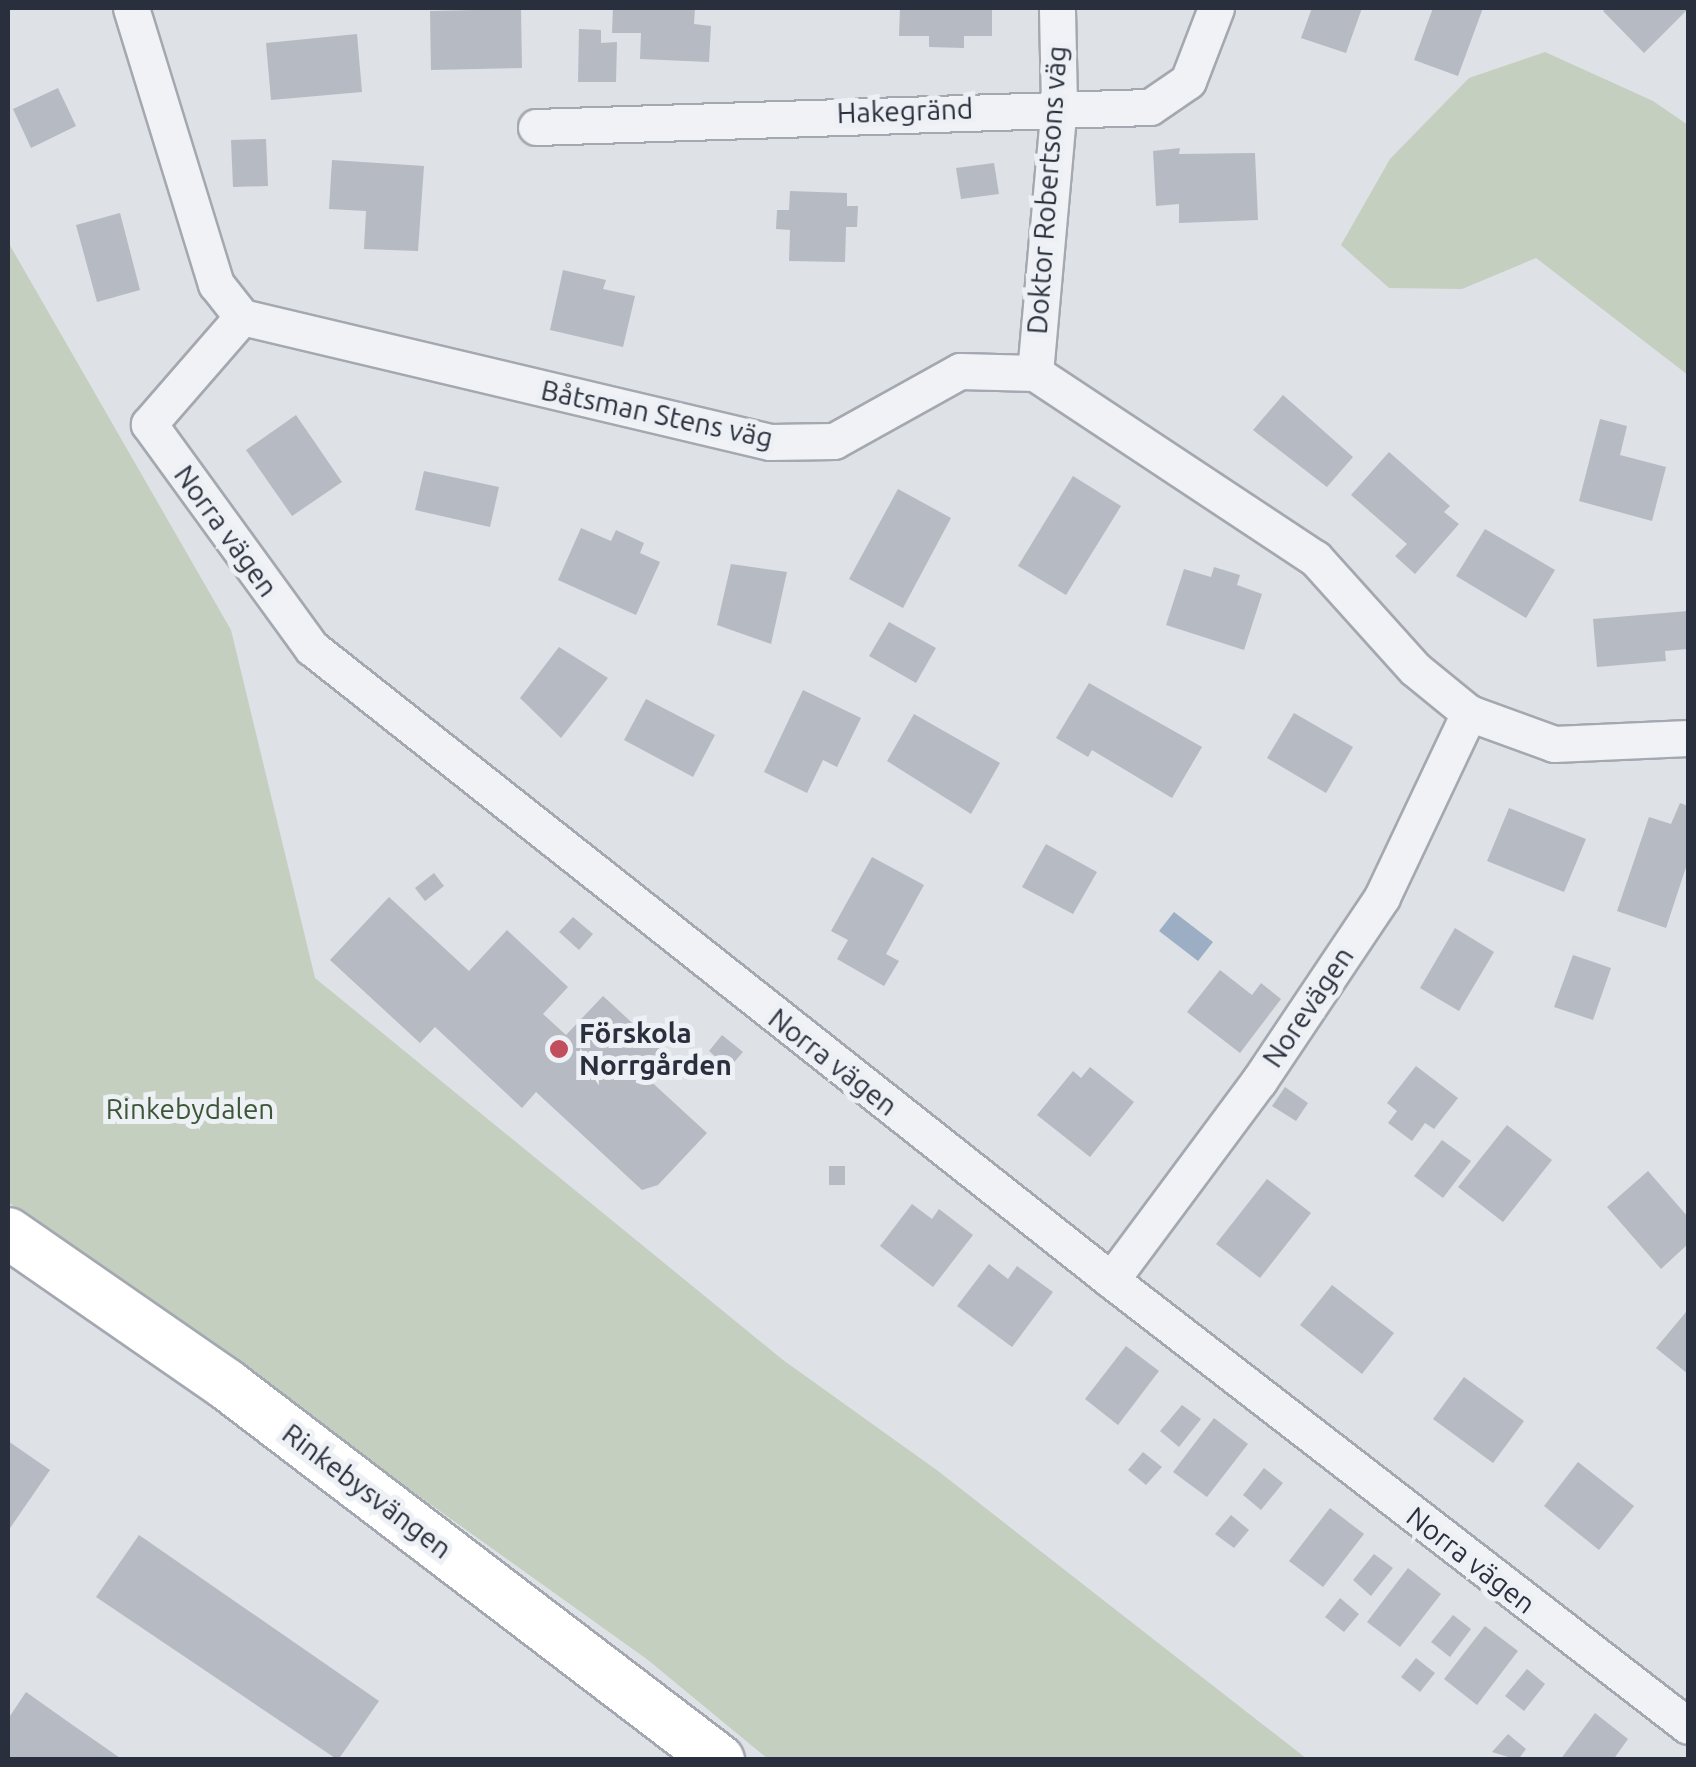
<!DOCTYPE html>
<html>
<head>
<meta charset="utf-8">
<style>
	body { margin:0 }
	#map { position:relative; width:1696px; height:1767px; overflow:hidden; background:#dee1e6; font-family:Ubuntu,sans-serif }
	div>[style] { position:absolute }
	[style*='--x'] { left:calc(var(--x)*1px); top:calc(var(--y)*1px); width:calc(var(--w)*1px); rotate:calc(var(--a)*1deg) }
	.green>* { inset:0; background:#c4cfc0 }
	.water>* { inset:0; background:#9caec3 }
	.building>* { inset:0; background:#b6bac3 }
	.roads { filter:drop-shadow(2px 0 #a4a8b0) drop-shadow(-2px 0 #a4a8b0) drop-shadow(0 2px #a4a8b0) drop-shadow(0 -2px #a4a8b0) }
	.street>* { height:35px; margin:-17.5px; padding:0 17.5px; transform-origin:17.5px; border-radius:17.5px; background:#f1f2f5 }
	.secondary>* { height:50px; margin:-25px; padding:0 25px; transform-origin:25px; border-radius:25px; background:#fff }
	.dots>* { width:28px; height:28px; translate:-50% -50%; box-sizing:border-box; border:5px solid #edf0f4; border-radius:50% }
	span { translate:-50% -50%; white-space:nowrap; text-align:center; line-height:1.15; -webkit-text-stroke:10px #edf0f4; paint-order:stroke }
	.street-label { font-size:28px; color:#292f3c }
	.poi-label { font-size:28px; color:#292f3c; font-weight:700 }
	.left { translate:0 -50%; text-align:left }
	.park-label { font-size:28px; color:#3c5637 }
	.frame { position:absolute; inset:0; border:10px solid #292f3c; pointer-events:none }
</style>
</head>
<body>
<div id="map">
	<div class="green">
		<div style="clip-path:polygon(1545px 52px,1653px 101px,1688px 125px,1688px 375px,1536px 258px,1462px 289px,1389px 288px,1341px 245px,1390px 159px,1469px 78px)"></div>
		<div style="clip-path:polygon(8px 242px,231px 630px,315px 978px,783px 1360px,938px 1471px,1307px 1759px,768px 1759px,648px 1660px,8px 1202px)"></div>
	</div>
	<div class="water">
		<div style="clip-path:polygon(1174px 912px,1213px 942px,1198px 961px,1159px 931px)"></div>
	</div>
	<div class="building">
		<div style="clip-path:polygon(613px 8px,695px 8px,694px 24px,711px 26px,709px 62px,640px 59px,641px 33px,612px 33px)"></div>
		<div style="clip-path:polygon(900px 8px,992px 8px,992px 36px,964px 36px,964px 48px,929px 47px,929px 36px,899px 36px)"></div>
		<div style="clip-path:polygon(1312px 8px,1362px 8px,1346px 53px,1301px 38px)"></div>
		<div style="clip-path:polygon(1433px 8px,1483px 8px,1458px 76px,1414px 60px)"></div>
		<div style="clip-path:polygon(1607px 8px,1688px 8px,1688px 9px,1644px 53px,1603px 11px)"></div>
		<div style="clip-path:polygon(521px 9px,522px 68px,431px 70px,430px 11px)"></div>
		<div style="clip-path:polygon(579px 29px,601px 30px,601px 43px,617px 42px,616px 82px,578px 82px)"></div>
		<div style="clip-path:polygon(357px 34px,362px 92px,271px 100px,266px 43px)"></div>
		<div style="clip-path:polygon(58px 88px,76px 126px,31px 148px,13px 109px)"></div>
		<div style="clip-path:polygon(266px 139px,268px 186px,233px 187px,231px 140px)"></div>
		<div style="clip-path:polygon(1180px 148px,1179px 154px,1255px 153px,1258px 220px,1179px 223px,1179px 204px,1156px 206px,1153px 151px)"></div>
		<div style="clip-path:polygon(332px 160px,424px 166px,418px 251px,364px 249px,366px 211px,329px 209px)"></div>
		<div style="clip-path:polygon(994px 163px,999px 194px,961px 199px,956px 168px)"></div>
		<div style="clip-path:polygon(790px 191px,847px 193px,847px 206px,858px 206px,857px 227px,846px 227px,845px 262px,789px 261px,790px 230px,776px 229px,777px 210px,789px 210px)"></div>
		<div style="clip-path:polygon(120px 213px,140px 290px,97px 302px,76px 225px)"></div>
		<div style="clip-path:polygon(563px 270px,606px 280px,603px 289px,635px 296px,623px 347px,550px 330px)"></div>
		<div style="clip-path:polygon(1283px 395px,1353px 457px,1327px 487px,1253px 430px)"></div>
		<div style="clip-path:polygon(296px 415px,342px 482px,292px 516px,246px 450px)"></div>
		<div style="clip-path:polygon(1600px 419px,1627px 426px,1620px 455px,1666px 467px,1652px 521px,1579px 501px)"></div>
		<div style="clip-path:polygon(1389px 452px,1450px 506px,1444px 512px,1459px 524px,1415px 574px,1395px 556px,1407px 544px,1351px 495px)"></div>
		<div style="clip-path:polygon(424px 471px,499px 487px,490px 527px,415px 510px)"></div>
		<div style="clip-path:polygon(1073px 476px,1121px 506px,1066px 595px,1018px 566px)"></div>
		<div style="clip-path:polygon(898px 489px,951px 518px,903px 608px,849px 579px)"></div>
		<div style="clip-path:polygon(581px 528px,611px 541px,616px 530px,644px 543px,640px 553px,660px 562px,636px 615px,558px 580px)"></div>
		<div style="clip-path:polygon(1485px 529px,1555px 570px,1526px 618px,1456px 576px)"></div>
		<div style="clip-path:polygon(731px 564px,787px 572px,771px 644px,717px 625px)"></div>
		<div style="clip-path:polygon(1214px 567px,1240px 575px,1237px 585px,1262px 594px,1244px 650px,1166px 625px,1184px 569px,1211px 577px)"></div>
		<div style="clip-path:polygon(1688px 611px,1688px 649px,1665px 651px,1666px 661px,1597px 667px,1593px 619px)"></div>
		<div style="clip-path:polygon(889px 622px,936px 648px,916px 683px,869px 656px)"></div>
		<div style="clip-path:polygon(559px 647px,608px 678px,561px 738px,520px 698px)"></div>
		<div style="clip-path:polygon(1089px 683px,1202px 747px,1172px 798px,1092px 750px,1088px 757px,1056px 738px)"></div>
		<div style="clip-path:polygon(803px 690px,861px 718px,837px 767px,823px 760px,807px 793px,764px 772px)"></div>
		<div style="clip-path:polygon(646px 699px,715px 735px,693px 777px,624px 740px)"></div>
		<div style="clip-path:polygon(1294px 713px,1353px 747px,1326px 793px,1267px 758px)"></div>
		<div style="clip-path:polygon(914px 714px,1000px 763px,971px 814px,887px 761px)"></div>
		<div style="clip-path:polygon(1680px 803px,1688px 806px,1688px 861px,1666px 928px,1617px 911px,1649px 817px,1671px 824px)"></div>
		<div style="clip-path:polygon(1509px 808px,1586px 839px,1564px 892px,1487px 861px)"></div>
		<div style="clip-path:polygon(1046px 844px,1097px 872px,1073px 914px,1022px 887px)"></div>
		<div style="clip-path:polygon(872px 857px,924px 885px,886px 954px,899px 961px,884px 986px,837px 959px,848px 940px,831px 931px)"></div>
		<div style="clip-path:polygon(434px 873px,444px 886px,425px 901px,415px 888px)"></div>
		<div style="clip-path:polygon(389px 897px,469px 971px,507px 930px,568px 987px,543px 1014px,566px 1035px,603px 996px,666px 1054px,645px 1076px,707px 1133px,658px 1185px,642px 1190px,536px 1092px,522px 1108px,435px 1027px,420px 1043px,330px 960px)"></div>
		<div style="clip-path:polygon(573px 917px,593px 934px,579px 950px,559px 932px)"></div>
		<div style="clip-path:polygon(1455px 928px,1494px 952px,1459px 1011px,1420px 988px)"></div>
		<div style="clip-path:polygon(1573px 955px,1611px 968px,1593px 1020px,1554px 1007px)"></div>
		<div style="clip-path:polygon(1220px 970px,1252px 995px,1261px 983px,1281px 999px,1240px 1053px,1187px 1012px)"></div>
		<div style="clip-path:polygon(722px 1035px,743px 1052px,729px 1068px,709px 1051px)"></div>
		<div style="clip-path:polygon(1416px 1066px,1458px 1098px,1434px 1129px,1425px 1123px,1412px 1141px,1388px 1123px,1397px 1111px,1387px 1103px)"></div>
		<div style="clip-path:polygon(1090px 1067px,1134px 1102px,1090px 1157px,1037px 1115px,1073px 1071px,1081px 1078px)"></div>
		<div style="clip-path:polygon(1285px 1087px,1308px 1103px,1296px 1121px,1272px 1106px)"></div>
		<div style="clip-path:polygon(1507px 1125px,1552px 1160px,1503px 1222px,1458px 1187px)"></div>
		<div style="clip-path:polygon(1442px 1140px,1471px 1161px,1443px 1198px,1414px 1176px)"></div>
		<div style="clip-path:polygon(829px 1166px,845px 1166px,845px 1185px,829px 1185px)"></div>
		<div style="clip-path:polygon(1648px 1171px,1688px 1217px,1688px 1244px,1661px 1269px,1607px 1207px)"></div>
		<div style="clip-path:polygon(1267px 1179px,1311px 1213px,1260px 1278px,1216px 1244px)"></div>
		<div style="clip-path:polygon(912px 1204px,932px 1219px,939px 1209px,973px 1235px,933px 1287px,880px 1246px)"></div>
		<div style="clip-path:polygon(989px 1264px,1008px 1279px,1017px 1266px,1053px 1292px,1012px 1347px,957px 1306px)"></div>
		<div style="clip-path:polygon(1332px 1285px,1394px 1333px,1362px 1374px,1300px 1325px)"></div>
		<div style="clip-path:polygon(1686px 1312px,1688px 1314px,1688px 1374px,1656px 1348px)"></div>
		<div style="clip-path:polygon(1126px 1346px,1159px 1371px,1118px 1425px,1085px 1399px)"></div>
		<div style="clip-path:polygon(1464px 1377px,1524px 1421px,1493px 1463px,1433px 1419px)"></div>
		<div style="clip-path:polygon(1182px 1405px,1201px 1419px,1179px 1447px,1160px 1431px)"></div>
		<div style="clip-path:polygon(1214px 1418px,1248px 1444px,1207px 1497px,1173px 1472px)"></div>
		<div style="clip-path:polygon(8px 1441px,50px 1470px,8px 1531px)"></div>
		<div style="clip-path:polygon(1143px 1452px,1162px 1467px,1146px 1485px,1128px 1470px)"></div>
		<div style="clip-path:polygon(1578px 1462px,1634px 1506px,1599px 1550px,1544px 1506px)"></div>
		<div style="clip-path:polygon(1264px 1468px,1283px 1483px,1261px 1510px,1243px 1495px)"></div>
		<div style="clip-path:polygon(1330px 1508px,1364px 1534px,1323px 1587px,1289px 1561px)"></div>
		<div style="clip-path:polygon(1231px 1515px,1249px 1530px,1234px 1548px,1215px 1534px)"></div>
		<div style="clip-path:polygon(139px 1535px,379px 1701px,338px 1760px,96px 1597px)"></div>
		<div style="clip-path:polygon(1374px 1554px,1393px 1568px,1371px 1596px,1353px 1580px)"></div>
		<div style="clip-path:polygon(1408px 1568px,1441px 1594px,1400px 1647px,1367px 1622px)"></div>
		<div style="clip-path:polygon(1340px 1598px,1359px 1614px,1344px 1632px,1325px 1617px)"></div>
		<div style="clip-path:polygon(1453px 1615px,1471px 1629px,1450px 1657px,1431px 1642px)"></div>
		<div style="clip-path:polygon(1485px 1626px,1518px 1651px,1477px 1705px,1444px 1679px)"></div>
		<div style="clip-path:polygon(1416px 1658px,1435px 1673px,1420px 1692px,1401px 1677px)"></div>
		<div style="clip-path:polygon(1527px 1669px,1545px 1684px,1524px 1711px,1505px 1696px)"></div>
		<div style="clip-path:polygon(26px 1692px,74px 1726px,123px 1760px,8px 1760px,8px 1719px)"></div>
		<div style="clip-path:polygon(1595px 1713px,1628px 1739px,1613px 1760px,1560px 1760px)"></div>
		<div style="clip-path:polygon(1508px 1734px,1526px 1749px,1518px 1760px,1492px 1752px)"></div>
	</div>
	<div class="roads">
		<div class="street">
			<div style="--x:131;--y:8;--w:289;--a:72.9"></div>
			<div style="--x:216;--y:284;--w:42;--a:51.8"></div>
			<div style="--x:242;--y:317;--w:543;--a:13.32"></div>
			<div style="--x:770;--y:442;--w:64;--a:-0.9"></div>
			<div style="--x:834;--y:441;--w:144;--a:-29.1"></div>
			<div style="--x:960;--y:371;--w:75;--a:1.5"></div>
			<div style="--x:1035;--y:373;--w:336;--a:33.5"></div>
			<div style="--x:1315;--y:558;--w:149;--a:48"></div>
			<div style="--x:1415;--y:669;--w:70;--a:39.2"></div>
			<div style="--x:1469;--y:713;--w:90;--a:20"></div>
			<div style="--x:1554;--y:744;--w:134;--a:-2.6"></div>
			<div style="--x:536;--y:127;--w:614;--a:-1.87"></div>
			<div style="--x:1150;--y:107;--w:46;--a:-34.4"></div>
			<div style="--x:1188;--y:81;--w:78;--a:-69"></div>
			<div style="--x:242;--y:317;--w:142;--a:131"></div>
			<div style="--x:149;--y:424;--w:277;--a:54"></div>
			<div style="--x:312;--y:648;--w:1019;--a:38.34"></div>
			<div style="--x:1111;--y:1280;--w:729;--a:37.7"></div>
			<div style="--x:1035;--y:373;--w:269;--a:-84.9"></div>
			<div style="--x:1059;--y:105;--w:97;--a:-91.2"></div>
			<div style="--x:1111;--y:1280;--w:248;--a:-53.4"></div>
			<div style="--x:1259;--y:1081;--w:221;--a:-56.2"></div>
			<div style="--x:1382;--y:897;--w:204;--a:-64.7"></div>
		</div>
		<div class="secondary">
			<div style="--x:8;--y:1233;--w:265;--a:34.7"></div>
			<div style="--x:226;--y:1384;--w:620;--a:37.33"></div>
		</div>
	</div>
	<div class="dots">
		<div style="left:559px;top:1049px;background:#c14e5c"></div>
	</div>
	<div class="street-label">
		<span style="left:905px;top:111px;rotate:-2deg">Hakegränd</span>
		<span style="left:1047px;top:190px;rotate:-86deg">Doktor Robertsons väg</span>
		<span style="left:657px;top:414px;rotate:12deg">Båtsman Stens väg</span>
		<span style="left:226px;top:531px;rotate:54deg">Norra vägen</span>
		<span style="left:1308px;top:1007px;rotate:-56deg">Norevägen</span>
		<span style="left:833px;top:1062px;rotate:38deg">Norra vägen</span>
		<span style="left:367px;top:1491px;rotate:37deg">Rinkebysvängen</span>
		<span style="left:1471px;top:1560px;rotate:38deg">Norra vägen</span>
	</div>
	<div class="poi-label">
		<span class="left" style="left:579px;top:1049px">Förskola<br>Norrgården</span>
	</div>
	<div class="park-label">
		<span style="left:190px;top:1109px">Rinkebydalen</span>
	</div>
	<div class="frame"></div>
</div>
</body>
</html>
